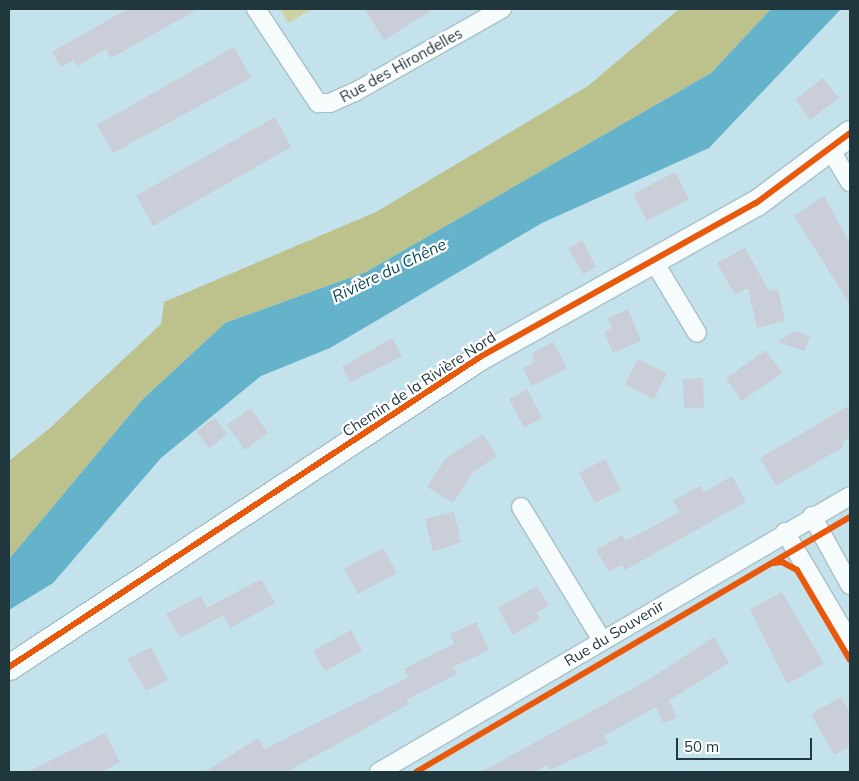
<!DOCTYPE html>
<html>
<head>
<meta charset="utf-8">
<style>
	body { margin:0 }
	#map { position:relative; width:859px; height:781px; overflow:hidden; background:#c4e2ec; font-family:Mulish,sans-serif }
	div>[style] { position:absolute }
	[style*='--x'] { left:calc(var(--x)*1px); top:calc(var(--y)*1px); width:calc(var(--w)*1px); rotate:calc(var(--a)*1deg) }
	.green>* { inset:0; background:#ccd2a3 }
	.forest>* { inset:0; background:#bdc28d }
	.water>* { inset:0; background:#65b3ca }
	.building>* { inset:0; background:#c9ced8 }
	.roads { filter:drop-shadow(1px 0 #a9c0c8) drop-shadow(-1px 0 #a9c0c8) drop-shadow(0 1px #a9c0c8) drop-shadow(0 -1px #a9c0c8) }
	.street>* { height:18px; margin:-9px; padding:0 9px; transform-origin:9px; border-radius:9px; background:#f6fbfc }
	.secondary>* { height:25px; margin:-12.5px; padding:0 12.5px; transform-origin:12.5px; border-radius:12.5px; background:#f6fbfc }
	.cycleway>* { height:6px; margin:-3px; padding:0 3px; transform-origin:3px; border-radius:3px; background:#e8590c }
	span { translate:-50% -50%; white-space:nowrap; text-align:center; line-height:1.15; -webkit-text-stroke:4.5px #fff; paint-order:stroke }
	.street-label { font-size:15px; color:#21373e }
	.water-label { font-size:16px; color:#0e4857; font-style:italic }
	.frame { position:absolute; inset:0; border:10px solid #21373e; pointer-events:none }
	.scale { position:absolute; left:676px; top:738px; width:136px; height:22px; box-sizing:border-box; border:2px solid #21373e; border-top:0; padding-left:6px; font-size:15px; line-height:18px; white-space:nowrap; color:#21373e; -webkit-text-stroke:4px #fff; paint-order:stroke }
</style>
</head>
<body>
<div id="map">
	<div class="green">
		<div style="clip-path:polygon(280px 9px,312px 9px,288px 23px)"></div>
	</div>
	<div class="forest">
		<div style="clip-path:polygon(679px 9px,771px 9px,711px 73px,366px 272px,225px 323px,143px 399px,9px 559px,9px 461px,50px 428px,161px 324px,164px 302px,376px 212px,588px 86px)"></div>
	</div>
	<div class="water">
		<div style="clip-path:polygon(771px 9px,841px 9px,709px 148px,542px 223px,330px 348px,261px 376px,161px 458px,53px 583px,9px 610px,9px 559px,143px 399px,225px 323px,366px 272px,711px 73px)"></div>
	</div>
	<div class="building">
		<div style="clip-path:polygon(127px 9px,198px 9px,111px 58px,106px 49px,77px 66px,74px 60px,61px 67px,52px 52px)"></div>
		<div style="clip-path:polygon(365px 9px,434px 9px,384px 40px)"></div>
		<div style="clip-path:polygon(234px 47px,251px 78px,113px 153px,97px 125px)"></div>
		<div style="clip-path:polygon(823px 78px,839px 98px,810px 120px,795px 100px)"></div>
		<div style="clip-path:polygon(275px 117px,291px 147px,153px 226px,136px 196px)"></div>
		<div style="clip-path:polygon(675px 172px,689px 199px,647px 221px,633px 194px)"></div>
		<div style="clip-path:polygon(824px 196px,850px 244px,850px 304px,794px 216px)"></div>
		<div style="clip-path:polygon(582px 240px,596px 267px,583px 274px,568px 248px)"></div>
		<div style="clip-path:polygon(745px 248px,769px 291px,778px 289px,785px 321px,757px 328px,748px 288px,735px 295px,717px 263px)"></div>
		<div style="clip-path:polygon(628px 309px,641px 341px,613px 353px,604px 332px,612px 328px,608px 318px)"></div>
		<div style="clip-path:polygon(794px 331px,810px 336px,805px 351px,778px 342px)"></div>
		<div style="clip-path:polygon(392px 338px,402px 356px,350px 382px,342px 367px)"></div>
		<div style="clip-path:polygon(553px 342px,567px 368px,532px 386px,523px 368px,535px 362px,531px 354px)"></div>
		<div style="clip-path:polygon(766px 350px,782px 373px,742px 401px,726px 378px)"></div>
		<div style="clip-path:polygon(638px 359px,667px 373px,654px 399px,625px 384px)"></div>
		<div style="clip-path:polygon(703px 378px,704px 408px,684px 408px,683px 379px)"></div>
		<div style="clip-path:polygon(527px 389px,542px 418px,524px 428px,509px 399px)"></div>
		<div style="clip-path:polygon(850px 405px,850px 437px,841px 443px,843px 447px,776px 486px,760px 458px)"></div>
		<div style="clip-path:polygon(251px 408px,268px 433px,245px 450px,227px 425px)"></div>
		<div style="clip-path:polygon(215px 418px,227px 434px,209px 448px,196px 431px)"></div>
		<div style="clip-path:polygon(483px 434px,497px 456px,473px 472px,453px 503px,427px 487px,446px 458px)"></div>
		<div style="clip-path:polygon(605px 459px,621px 490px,595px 503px,579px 473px)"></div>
		<div style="clip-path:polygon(732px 476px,746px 502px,625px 570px,622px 565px,609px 572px,596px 550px,622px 535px,626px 541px,680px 512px,673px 501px,700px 486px,704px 492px)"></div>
		<div style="clip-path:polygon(454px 512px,461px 542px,433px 552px,425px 519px)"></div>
		<div style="clip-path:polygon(383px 548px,397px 573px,358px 594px,344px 569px)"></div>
		<div style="clip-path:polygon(261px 579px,275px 603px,230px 628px,224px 615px,180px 638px,166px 614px,201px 596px,207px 608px)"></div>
		<div style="clip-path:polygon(537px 586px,549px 606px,536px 613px,540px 619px,513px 635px,498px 608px)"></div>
		<div style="clip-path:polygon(782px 592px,824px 664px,787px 684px,750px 609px)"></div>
		<div style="clip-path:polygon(476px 622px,489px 650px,453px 667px,457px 674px,406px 700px,409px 704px,341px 742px,286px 772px,205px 772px,258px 738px,264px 749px,409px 677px,404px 669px,454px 644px,450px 634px)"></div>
		<div style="clip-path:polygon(351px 630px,362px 651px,325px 671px,313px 651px)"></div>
		<div style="clip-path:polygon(714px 637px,729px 663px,669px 700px,677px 718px,663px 723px,656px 707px,604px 736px,608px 743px,550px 770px,547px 765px,533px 772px,481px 772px,643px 683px)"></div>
		<div style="clip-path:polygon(151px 647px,168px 680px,146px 691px,127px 659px)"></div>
		<div style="clip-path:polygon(841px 697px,850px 713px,850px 746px,834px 755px,811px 714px)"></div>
		<div style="clip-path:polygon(105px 733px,120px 762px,101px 772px,28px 772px)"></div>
	</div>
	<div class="roads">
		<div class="street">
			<div style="--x:256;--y:9;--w:113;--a:56.6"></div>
			<div style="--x:318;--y:103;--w:12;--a:0"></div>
			<div style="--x:330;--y:103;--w:27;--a:-24"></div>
			<div style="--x:355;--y:92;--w:169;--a:-29.5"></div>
			<div style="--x:830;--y:149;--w:39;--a:59"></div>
			<div style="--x:653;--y:260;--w:85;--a:58.9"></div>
			<div style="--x:521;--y:507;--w:156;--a:58.7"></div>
			<div style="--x:812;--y:516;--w:79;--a:61.2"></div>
			<div style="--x:785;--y:532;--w:128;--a:59.4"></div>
			<div style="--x:379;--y:772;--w:546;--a:-30.37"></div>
		</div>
		<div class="secondary">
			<div style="--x:9;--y:667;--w:564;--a:-33.35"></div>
			<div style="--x:480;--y:357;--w:316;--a:-29.2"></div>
			<div style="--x:756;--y:203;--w:117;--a:-36.7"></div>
		</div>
	</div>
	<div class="cycleway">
		<div style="--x:773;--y:563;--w:9;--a:-6"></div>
		<div style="--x:782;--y:562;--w:17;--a:28"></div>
		<div style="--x:797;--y:570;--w:104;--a:59.5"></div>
		<div style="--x:9;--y:667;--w:564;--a:-33.35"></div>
		<div style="--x:480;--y:357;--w:316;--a:-29.2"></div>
		<div style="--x:756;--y:203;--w:117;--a:-36.7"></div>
		<div style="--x:416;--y:772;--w:503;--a:-30.44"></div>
	</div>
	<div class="street-label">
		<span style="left:401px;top:65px;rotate:-29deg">Rue des Hirondelles</span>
		<span style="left:419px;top:384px;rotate:-33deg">Chemin de la Rivière Nord</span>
		<span style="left:614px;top:633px;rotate:-31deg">Rue du Souvenir</span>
	</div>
	<div class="water-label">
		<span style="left:389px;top:270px;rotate:-26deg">Rivière du Chêne</span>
	</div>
	<div class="frame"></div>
	<div class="scale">50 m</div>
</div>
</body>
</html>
